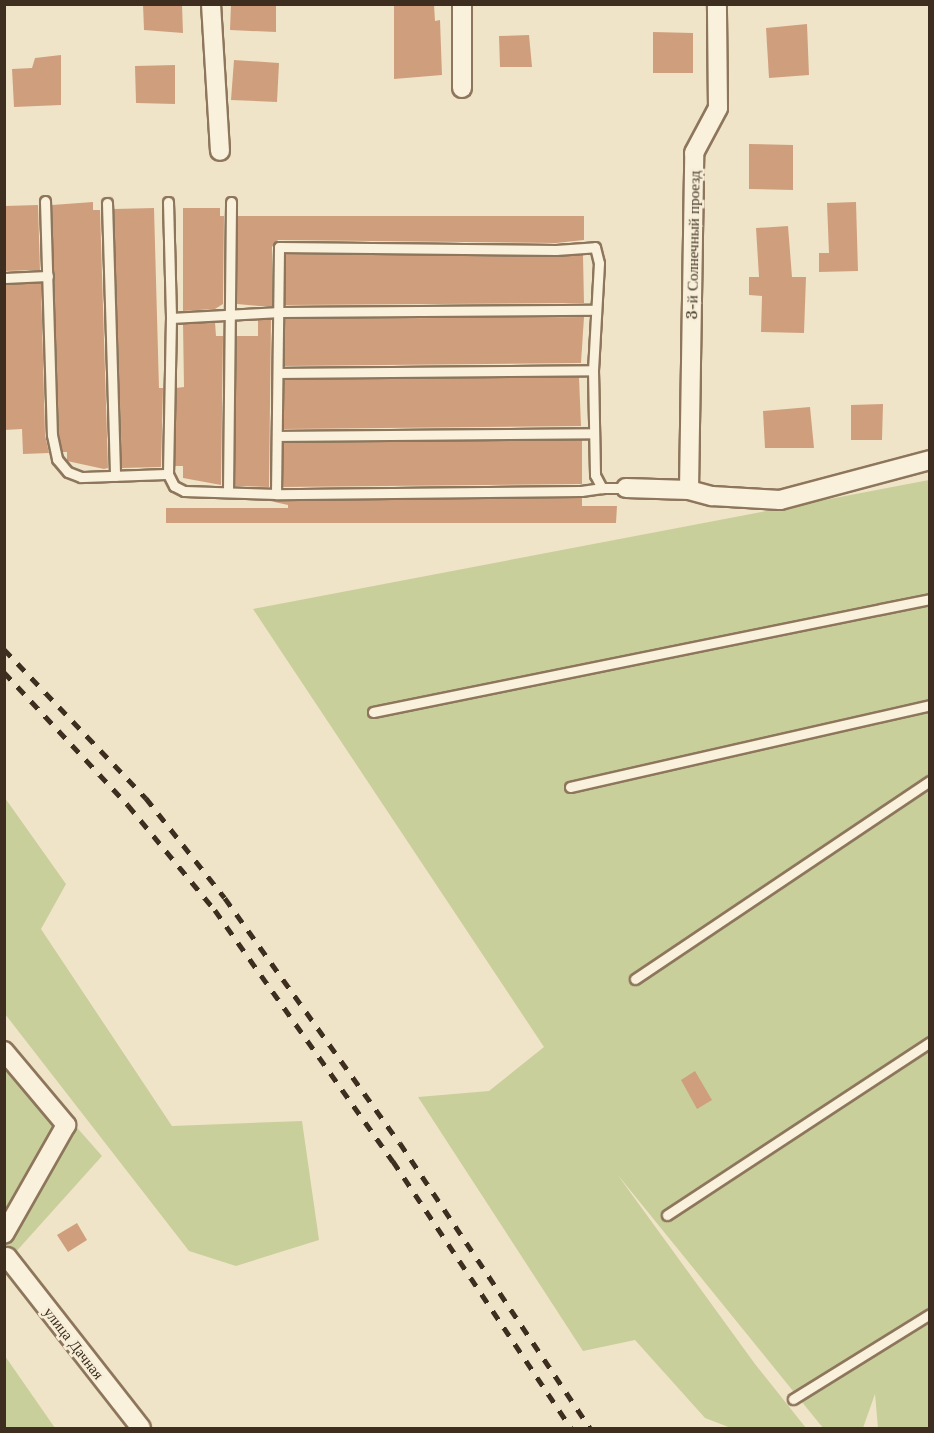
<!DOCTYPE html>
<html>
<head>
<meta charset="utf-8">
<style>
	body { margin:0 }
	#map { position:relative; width:934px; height:1433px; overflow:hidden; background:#f0e4c8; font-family:"Libre Baskerville",serif }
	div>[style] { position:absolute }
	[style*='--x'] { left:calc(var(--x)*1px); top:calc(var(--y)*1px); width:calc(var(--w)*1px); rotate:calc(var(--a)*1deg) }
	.green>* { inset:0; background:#c9cf9b }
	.building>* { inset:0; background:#cf9f7d }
	.roads { filter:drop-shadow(2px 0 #8d765c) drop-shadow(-2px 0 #8d765c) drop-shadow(0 2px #8d765c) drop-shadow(0 -2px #8d765c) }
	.service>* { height:9px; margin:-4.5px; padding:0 4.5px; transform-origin:4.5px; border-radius:4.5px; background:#faf1dc }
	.minor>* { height:18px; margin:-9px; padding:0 9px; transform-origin:9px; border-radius:9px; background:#faf1dc }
	.rail>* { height:4.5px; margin-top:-2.25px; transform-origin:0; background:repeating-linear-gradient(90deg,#3d2e20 0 10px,transparent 0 20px) }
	span { translate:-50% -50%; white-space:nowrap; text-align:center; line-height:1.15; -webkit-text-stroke:5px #f7eed8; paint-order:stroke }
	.street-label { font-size:15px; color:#3d2e20 }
	.frame { position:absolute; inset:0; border:6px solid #3d2e20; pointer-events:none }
</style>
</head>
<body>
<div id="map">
	<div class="green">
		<div style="clip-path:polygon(929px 480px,929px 1428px,878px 1428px,875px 1394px,863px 1428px,823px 1428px,617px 1174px,755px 1364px,806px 1428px,731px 1428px,705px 1418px,635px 1340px,583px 1351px,418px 1097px,489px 1091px,544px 1047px,253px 609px)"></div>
		<div style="clip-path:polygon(5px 798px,66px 884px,41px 929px,172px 1126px,302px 1121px,319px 1240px,236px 1266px,189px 1251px,5px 1014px)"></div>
		<div style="clip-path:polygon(5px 1046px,102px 1156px,5px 1264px)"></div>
		<div style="clip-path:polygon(5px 1356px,55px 1428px,5px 1428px)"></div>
	</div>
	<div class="building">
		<div style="clip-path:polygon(143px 4px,182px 4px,183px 33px,144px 30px)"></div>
		<div style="clip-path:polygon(231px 4px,276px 4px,276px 32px,230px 30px)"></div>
		<div style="clip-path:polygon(394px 4px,434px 4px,435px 21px,440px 20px,442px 75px,394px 79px)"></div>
		<div style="clip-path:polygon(807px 24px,809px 75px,769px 78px,766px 28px)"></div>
		<div style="clip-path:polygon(653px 32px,693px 33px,693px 73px,653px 73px)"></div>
		<div style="clip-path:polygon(529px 35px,532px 67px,500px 67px,499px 36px)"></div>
		<div style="clip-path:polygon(61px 55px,61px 105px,14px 107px,12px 69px,32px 68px,35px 58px)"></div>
		<div style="clip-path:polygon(234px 60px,279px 63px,277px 102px,231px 100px)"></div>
		<div style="clip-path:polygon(175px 65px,175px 104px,136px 103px,135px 66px)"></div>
		<div style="clip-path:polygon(749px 144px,793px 145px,793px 190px,749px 189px)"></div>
		<div style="clip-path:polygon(93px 202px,93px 210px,100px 210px,108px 468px,104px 469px,67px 461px,67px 452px,62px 452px,59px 434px,52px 205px)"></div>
		<div style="clip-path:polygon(856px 202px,858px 271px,819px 272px,819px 253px,829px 253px,827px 203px)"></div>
		<div style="clip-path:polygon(38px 205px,40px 270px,4px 271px,4px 206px)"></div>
		<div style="clip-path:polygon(154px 208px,159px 388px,163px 388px,161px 467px,122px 468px,114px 209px)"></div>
		<div style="clip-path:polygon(183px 208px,220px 208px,220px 216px,224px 216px,223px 304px,215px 309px,183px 311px)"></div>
		<div style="clip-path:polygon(238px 216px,584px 216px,584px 240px,556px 243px,278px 240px,272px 247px,272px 306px,259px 306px,237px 304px)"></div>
		<div style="clip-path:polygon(788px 226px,792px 277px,806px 277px,804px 333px,761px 332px,762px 296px,749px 295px,749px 277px,759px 277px,756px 228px)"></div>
		<div style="clip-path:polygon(286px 254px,556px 257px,583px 255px,584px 303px,285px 305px)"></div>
		<div style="clip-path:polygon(41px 283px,45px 435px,49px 453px,23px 454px,22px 429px,4px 430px,4px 285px)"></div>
		<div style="clip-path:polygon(584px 317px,581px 363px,284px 366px,285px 319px)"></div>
		<div style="clip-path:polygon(271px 319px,269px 487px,235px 486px,236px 336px,258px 336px,258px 320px)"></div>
		<div style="clip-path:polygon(215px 322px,216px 336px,223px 336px,221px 485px,183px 478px,183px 466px,175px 466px,176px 388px,184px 387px,183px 324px)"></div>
		<div style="clip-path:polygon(579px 377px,581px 426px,284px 429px,284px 380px)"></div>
		<div style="clip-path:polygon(883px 404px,882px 440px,851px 440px,851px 405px)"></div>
		<div style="clip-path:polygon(810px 407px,814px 448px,765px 448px,763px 411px)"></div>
		<div style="clip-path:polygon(582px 440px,582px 484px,283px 487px,283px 443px)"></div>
		<div style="clip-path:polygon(582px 498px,582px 506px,617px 506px,616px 523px,166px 523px,166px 508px,288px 508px,288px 505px,270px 501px)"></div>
		<div style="clip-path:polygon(695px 1071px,712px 1100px,697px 1109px,681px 1080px)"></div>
		<div style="clip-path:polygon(77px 1223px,87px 1240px,68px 1252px,57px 1235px)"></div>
	</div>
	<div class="roads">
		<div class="service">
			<div style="--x:45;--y:201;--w:234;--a:88.3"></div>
			<div style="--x:52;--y:435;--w:25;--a:78"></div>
			<div style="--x:57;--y:459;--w:17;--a:50"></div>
			<div style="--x:68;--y:472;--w:14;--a:21"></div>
			<div style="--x:81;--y:477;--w:87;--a:-2"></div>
			<div style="--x:168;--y:202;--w:116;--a:88.5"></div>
			<div style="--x:107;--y:203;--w:273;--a:88.3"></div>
			<div style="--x:4;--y:278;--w:44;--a:-2.6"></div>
			<div style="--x:278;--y:373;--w:315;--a:-0.5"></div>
			<div style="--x:277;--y:436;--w:315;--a:-0.5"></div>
			<div style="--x:602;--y:488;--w:21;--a:172"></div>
			<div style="--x:581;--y:491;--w:305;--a:179.4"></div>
			<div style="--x:276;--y:494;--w:247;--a:-89.3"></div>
			<div style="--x:279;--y:247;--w:277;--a:0.6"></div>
			<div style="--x:556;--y:250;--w:39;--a:-4"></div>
			<div style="--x:595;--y:247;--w:16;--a:76"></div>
			<div style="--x:599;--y:263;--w:107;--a:93.2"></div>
			<div style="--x:593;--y:370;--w:105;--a:88.9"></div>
			<div style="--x:595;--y:475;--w:15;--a:62"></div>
			<div style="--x:602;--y:488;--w:24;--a:0"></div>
			<div style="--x:228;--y:492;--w:290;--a:-89.4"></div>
			<div style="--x:276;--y:494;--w:92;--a:-178.1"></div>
			<div style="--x:184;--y:491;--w:11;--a:-153"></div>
			<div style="--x:174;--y:486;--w:13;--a:-117"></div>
			<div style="--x:168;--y:474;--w:156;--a:-88.9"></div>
			<div style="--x:171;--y:318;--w:109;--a:-3.2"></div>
			<div style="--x:280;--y:312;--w:316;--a:-0.4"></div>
			<div style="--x:373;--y:712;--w:568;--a:-11.47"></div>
			<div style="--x:570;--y:787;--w:369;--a:-12.8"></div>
			<div style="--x:635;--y:979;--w:355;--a:-33.9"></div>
			<div style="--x:667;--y:1215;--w:315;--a:-33.3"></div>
			<div style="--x:793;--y:1399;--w:161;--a:-31.8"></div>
		</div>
		<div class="minor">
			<div style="--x:211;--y:4;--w:147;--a:86.5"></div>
			<div style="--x:462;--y:88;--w:84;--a:-90"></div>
			<div style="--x:626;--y:488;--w:63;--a:1.8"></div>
			<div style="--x:689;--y:490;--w:24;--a:15"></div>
			<div style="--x:712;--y:496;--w:68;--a:3.4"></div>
			<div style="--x:780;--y:500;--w:155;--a:-14.9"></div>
			<div style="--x:689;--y:490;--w:337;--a:-89.1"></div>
			<div style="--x:694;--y:153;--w:51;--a:-61.9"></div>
			<div style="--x:718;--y:108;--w:104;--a:-90.6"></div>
			<div style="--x:4;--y:1051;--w:97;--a:50"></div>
			<div style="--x:66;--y:1125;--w:125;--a:119.6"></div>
			<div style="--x:4;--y:1260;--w:4;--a:-45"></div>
			<div style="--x:7;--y:1257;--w:217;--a:51.9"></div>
		</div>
	</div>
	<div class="rail">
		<div style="--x:4;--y:649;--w:206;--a:46.4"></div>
		<div style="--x:146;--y:798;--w:127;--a:51.7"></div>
		<div style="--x:225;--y:898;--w:301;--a:54.5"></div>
		<div style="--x:400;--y:1143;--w:343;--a:56.3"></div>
		<div style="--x:4;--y:672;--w:182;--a:47"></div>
		<div style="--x:128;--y:805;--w:136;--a:50.4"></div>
		<div style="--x:215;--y:910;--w:308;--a:54.7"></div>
		<div style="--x:393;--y:1161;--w:321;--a:56.3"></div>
	</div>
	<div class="street-label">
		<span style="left:693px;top:245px;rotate:-89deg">3-й Солнечный проезд</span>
		<span style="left:74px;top:1343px;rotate:52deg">улица Дачная</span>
	</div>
	<div class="frame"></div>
</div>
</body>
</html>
